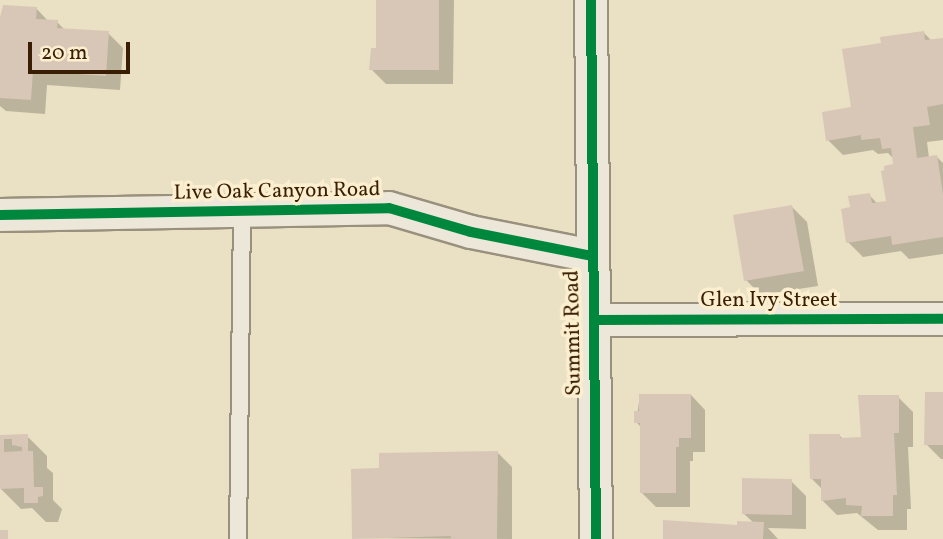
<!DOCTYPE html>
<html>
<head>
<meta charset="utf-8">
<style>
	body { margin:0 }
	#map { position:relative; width:943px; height:539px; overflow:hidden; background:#eae0c4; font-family:Vollkorn,serif }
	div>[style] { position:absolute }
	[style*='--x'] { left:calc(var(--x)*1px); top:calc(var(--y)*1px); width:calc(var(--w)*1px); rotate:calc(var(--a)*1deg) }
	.shadow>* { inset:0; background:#0003 }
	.building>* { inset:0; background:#d8c7b6 }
	.roads { filter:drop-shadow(2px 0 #99907d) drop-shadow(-2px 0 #99907d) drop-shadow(0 2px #99907d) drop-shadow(0 -2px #99907d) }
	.lane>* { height:16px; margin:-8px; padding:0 8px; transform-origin:8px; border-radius:8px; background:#ede7d9 }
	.street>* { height:32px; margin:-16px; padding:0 16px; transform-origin:16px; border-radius:16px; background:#ede7d9 }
	.cycleway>* { height:10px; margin:-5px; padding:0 5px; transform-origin:5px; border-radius:5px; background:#00873e }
	span { translate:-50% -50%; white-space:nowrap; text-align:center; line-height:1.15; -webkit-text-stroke:7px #fbefcf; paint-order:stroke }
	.street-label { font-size:21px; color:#3a1e03 }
	.scale { position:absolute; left:28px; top:42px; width:102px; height:32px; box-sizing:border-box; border:4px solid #3a1e03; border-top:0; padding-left:9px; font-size:21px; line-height:24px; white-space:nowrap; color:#3a1e03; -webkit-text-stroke:5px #fbefcf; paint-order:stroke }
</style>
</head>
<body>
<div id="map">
	<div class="shadow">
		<div style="clip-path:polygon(378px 0,454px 0,453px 84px,386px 84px,371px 69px,378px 50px)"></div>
		<div style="clip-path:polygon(36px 8px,49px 22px,57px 22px,65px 30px,108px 33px,123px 48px,120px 90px,47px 85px,45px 114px,6px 111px,0 106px,0 19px)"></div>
		<div style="clip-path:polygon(923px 32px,932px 41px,943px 39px,943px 140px,927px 142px,929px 158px,937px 157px,943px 163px,943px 254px,909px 259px,901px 251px,863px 257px,848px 242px,852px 209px,869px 195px,878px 204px,887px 203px,894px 159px,888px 153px,878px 154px,873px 150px,843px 155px,828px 140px,853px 109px,883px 45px)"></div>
		<div style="clip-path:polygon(792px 207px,807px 222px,818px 286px,761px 295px,746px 280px)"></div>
		<div style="clip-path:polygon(640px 395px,691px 395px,705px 410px,705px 452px,693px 452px,693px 461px,690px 461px,690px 507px,656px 507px,641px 492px,641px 427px,636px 422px)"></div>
		<div style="clip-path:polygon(943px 395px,943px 459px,941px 459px,926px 444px)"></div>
		<div style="clip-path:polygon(898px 397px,913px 412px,913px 447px,908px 447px,911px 509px,907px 509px,907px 530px,878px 530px,857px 513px,837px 515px,822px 500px,822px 489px,811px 478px,839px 435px,844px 440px,863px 439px)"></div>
		<div style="clip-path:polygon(27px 436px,47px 456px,47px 468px,53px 473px,53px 500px,62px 509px,58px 522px,46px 522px,32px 508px,21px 509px,1px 489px,0 437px)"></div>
		<div style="clip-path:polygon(497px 452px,512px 467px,512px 539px,354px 538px,381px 470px)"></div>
		<div style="clip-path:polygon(791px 481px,806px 496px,806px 529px,768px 528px,778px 539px,664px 539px,754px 523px,743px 513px)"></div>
	</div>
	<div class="building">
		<div style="clip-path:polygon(376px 0,439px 0,439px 70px,369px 70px,371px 48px,376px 48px)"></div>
		<div style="clip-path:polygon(3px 5px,37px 7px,36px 19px,58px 20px,57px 28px,109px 31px,106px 76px,33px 71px,31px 100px,0 98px,0 17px)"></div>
		<div style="clip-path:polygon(924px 31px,925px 40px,943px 38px,943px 104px,927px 107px,930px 125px,913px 127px,917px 158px,937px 155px,943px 194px,943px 237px,892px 245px,891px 236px,846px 243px,841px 209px,850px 207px,848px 196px,870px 193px,872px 203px,886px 201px,881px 171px,884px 170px,884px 166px,893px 164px,891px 148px,882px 149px,880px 138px,861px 140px,861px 135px,826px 141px,822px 112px,851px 107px,842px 49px,881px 43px,880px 37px)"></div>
		<div style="clip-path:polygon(792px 205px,804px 271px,744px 281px,733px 215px)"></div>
		<div style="clip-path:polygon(925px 392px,943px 392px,943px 445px,924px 445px)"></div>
		<div style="clip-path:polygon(639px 394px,691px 394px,691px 438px,679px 438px,679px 447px,676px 447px,676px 493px,640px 493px,640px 423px,634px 423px,634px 411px,639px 411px)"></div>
		<div style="clip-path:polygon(858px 395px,899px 395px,899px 433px,894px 433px,897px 495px,893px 495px,893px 516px,861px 516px,862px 506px,846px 505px,846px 498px,821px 501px,821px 479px,810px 479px,809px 434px,840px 434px,840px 438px,861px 437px)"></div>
		<div style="clip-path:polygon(evenodd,28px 434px,28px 451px,33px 451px,34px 487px,43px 487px,43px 496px,38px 497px,38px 503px,24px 503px,24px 488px,0 489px,0 435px,28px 434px,4px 439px,12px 439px,12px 445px,22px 447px,22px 451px,4px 452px,4px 439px)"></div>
		<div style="clip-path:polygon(498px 451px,497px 539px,451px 539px,451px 536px,352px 539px,351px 469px,379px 468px,379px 453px)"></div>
		<div style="clip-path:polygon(742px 478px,792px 479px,792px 515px,742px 514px)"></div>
		<div style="clip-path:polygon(663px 520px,737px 525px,737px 521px,764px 522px,763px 539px,663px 539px)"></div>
		<div style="clip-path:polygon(0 530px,8px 530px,8px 539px,0 539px)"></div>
	</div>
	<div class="roads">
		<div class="lane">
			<div style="--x:238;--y:539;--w:328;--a:-89.3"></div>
		</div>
		<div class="street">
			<div style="--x:591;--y:0;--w:539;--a:89.47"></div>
			<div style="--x:0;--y:215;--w:389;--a:-1"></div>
			<div style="--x:389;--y:208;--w:85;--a:16.3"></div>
			<div style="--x:471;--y:232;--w:123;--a:11.2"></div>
			<div style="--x:594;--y:320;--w:349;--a:-0.2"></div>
		</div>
	</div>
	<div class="cycleway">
		<div style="--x:591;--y:0;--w:539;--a:89.47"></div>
		<div style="--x:0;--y:215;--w:389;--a:-1"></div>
		<div style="--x:389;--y:208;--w:85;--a:16.3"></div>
		<div style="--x:471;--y:232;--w:123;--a:11.2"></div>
		<div style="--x:594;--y:320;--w:349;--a:-0.2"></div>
	</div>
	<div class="street-label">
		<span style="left:277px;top:192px;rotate:-1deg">Live Oak Canyon Road</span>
		<span style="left:769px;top:301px">Glen Ivy Street</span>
		<span style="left:574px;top:333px;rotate:-91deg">Summit Road</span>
	</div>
	<div class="scale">20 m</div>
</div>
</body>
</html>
